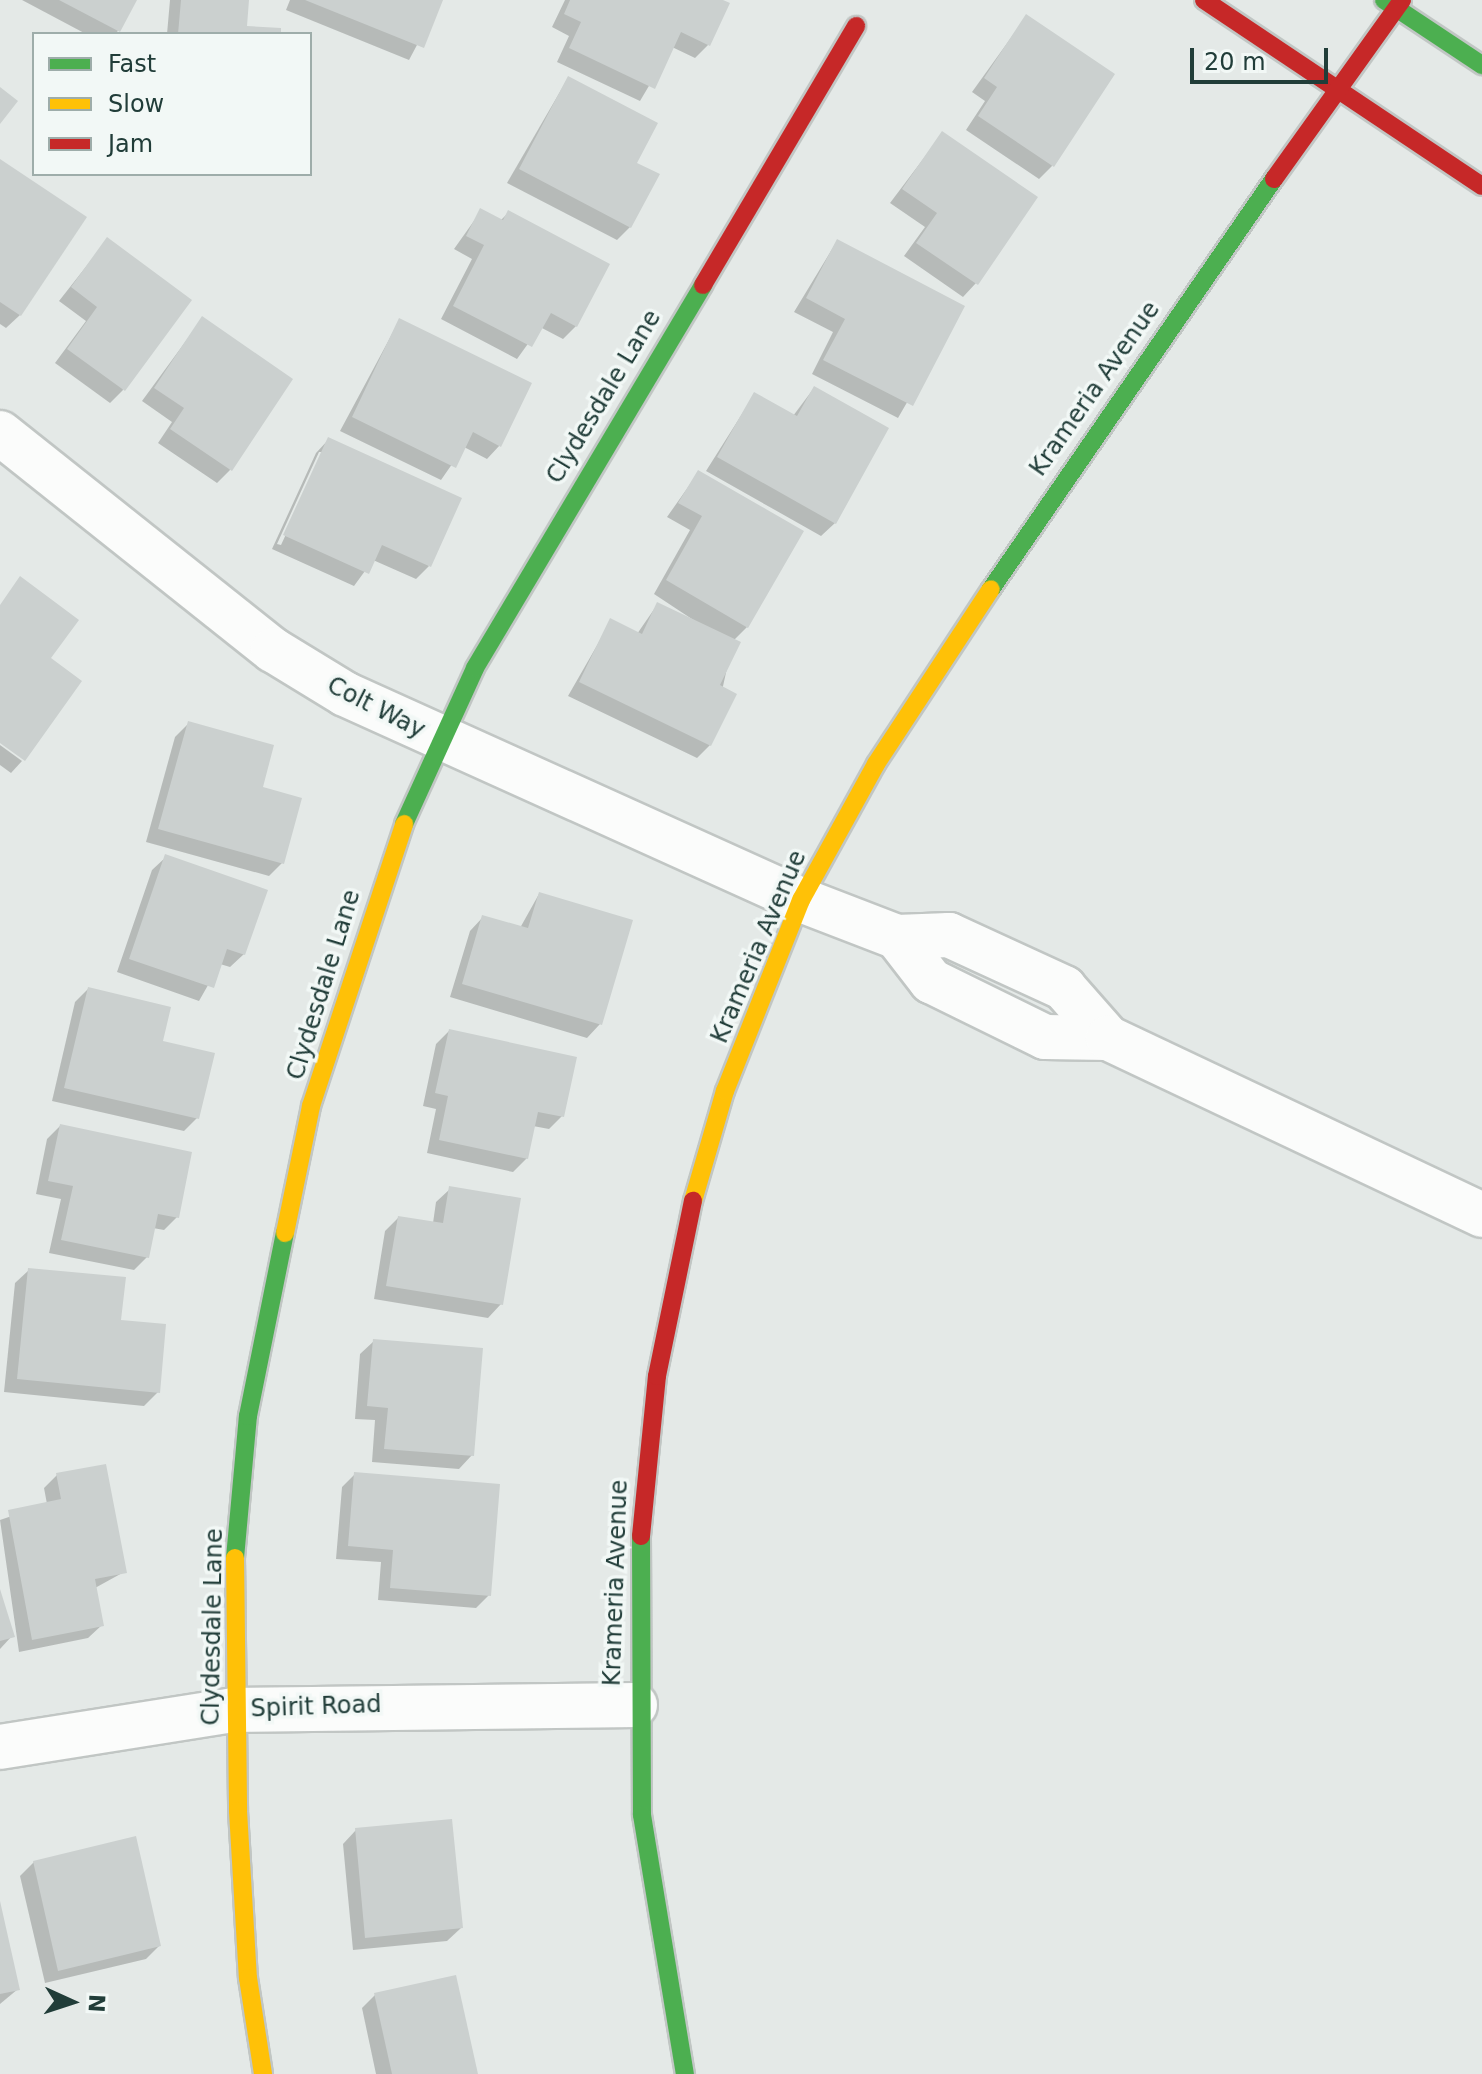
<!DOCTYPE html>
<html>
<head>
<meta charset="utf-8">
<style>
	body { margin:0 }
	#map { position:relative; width:1482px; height:2074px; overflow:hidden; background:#e4e9e7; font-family:"DejaVu Sans",sans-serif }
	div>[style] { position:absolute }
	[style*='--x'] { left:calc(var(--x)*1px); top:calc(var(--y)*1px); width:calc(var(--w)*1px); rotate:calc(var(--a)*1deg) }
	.shadow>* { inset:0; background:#0003 }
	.building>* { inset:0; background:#cbd0cf }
	.roads { filter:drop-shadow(2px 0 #c1c6c4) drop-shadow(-2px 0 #c1c6c4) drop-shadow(0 2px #c1c6c4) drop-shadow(0 -2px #c1c6c4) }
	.street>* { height:44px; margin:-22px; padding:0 22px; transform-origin:22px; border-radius:22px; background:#fbfcfb }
	.fast>* { height:18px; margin:-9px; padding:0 9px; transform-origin:9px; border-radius:9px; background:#4caf50 }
	.slow>* { height:18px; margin:-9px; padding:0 9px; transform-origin:9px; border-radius:9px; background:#ffc107 }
	.jam>* { height:18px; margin:-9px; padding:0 9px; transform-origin:9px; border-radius:9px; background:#c62828 }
	span { translate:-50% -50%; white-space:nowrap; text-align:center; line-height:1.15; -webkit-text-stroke:7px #f2f8f6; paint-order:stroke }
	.street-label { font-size:24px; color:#213d39 }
	.legend { position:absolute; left:32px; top:32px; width:280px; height:144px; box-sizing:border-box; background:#f2f8f6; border:2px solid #9eadaa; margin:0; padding:10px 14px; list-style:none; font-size:24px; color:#213d39 }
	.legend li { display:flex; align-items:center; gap:16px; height:40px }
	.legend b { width:40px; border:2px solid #9eadaa }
	.north { position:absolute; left:32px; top:1962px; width:80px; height:80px; -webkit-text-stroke:6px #f2f8f6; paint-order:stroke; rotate:93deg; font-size:22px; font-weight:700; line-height:32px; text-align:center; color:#213d39 }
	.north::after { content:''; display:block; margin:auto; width:28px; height:36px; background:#213d39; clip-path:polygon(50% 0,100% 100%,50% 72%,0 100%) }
	.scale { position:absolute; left:1190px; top:48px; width:138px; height:36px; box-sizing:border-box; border:4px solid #213d39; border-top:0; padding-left:10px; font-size:24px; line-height:28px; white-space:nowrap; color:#213d39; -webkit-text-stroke:6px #f2f8f6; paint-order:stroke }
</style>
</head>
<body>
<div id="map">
	<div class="shadow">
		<div style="clip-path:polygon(22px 0,135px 0,116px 34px,86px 34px)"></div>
		<div style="clip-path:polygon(170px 0,247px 0,245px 28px,279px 34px,167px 34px)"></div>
		<div style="clip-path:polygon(290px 0,441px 0,409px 60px,286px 10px)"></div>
		<div style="clip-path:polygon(565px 0,718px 0,708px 45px,695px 58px,672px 47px,640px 101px,557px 62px,569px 36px,552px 27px)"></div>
		<div style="clip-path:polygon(1026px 17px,1052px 166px,1039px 179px,966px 130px,985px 101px,972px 92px)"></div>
		<div style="clip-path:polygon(568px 78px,634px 164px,630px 227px,617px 240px,507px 183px)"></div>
		<div style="clip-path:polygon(942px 134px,976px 283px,963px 297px,904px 256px,925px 227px,890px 203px)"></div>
		<div style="clip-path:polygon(0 162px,20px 315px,6px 328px,0 324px)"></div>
		<div style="clip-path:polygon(481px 211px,500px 221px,508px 213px,576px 326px,563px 339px,540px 327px,517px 359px,441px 319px,472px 259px,454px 249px)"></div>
		<div style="clip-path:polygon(107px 240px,123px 390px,110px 403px,55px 363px,86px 321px,59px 301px)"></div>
		<div style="clip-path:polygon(837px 241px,962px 307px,898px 418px,812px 374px,833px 332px,794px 312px)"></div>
		<div style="clip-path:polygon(202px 319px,230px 470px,217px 483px,158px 443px,172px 422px,142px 401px)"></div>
		<div style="clip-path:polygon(399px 321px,500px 445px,487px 459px,464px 447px,441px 480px,340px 431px)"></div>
		<div style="clip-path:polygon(814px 388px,835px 523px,821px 536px,706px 471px,754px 395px,793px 416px)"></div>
		<div style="clip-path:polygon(evenodd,329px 439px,429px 566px,416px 579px,373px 560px,354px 586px,272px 549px,316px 453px,329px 439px,319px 452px,324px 452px,281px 545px,277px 544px,319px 452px)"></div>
		<div style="clip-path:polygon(698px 473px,747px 627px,733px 641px,710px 745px,697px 758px,568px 696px,611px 621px,637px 634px,657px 605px,707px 629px,654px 594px,690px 530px,667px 517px)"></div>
		<div style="clip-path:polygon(189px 723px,260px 788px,282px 863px,269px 876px,146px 842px,175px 737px)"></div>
		<div style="clip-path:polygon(0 745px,22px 761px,11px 773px,0 765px)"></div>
		<div style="clip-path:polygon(166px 857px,244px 954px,230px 967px,220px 964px,199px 1001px,117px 972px,152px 870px)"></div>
		<div style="clip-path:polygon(539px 894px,600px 1024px,587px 1038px,450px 997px,470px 931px,483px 917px,520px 928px)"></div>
		<div style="clip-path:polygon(88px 989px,160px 1043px,197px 1118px,184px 1131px,52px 1101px,75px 1002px)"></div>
		<div style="clip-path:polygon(449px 1031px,562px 1116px,549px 1129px,533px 1126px,527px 1158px,513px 1172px,427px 1153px,436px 1109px,423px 1106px,436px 1044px)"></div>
		<div style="clip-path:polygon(60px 1126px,177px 1217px,164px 1230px,153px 1228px,147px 1257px,134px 1270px,49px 1253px,61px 1199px,36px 1194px,47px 1139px)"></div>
		<div style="clip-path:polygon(450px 1189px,501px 1304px,488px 1318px,374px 1299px,385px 1231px,398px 1218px,433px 1223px,436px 1202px)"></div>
		<div style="clip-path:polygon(29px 1270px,158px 1392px,144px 1406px,4px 1392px,15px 1283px)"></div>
		<div style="clip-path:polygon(374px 1341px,472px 1455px,459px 1469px,372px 1462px,375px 1420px,355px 1419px,360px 1354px)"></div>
		<div style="clip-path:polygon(355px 1474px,489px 1595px,476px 1608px,378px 1600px,381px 1562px,336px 1559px,342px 1487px)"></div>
		<div style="clip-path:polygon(57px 1475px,124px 1572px,95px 1588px,102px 1625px,88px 1638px,19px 1652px,0 1520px,47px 1504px,44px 1488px)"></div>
		<div style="clip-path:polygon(0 1593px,12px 1636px,0 1649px)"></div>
		<div style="clip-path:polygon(356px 1830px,461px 1928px,447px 1941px,353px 1950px,343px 1844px)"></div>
		<div style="clip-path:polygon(34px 1862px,159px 1946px,146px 1959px,45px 1983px,20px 1876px)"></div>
		<div style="clip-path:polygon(0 1904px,18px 1989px,0 2004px)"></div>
		<div style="clip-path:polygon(375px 1995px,476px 2074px,376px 2074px,362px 2008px)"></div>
	</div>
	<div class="building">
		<div style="clip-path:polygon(59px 0,137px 0,120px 32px)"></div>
		<div style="clip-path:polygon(181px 0,249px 0,247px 26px,281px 28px,281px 34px,178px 34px)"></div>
		<div style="clip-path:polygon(305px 0,443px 0,424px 48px)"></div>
		<div style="clip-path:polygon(570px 0,723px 0,730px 3px,710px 46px,681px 32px,655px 89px,569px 48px,581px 22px,564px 14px)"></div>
		<div style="clip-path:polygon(1026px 14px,1115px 74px,1054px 167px,978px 116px,997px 87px,984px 78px)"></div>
		<div style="clip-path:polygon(568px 76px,658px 123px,637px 163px,660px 174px,631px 228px,519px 169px)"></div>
		<div style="clip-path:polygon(0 87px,18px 101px,0 124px)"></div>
		<div style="clip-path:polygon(942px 131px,1038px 197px,978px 285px,916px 243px,937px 213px,902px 189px)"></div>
		<div style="clip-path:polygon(0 159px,87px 217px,21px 316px,0 302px)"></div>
		<div style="clip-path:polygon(480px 208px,503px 220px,508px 210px,610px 264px,577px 327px,551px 313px,532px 347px,453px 306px,484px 245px,466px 236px)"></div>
		<div style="clip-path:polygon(107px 237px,192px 300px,125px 391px,67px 349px,97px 307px,71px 287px)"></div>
		<div style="clip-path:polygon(837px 239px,965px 306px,913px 406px,823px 360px,845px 319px,806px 298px)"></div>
		<div style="clip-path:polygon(202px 316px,293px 379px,232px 471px,170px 429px,184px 408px,154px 388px)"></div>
		<div style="clip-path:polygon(399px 318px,532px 383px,501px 447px,473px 432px,456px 468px,352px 417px)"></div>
		<div style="clip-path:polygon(814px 386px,889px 428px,836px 524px,717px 457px,754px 392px,797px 416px)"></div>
		<div style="clip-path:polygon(328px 437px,462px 498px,431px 567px,382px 545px,369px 574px,283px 535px)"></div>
		<div style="clip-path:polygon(698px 470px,804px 531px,748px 628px,666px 580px,702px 516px,678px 503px)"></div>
		<div style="clip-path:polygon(20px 576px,79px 620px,51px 658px,82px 681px,25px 761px,0 743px,0 605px)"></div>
		<div style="clip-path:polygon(657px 602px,741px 642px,720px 685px,737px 694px,711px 746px,579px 682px,610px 618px,642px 634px)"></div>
		<div style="clip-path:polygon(188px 721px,274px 745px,263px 787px,302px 798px,284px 864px,158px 829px)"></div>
		<div style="clip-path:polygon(165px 854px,268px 890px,245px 955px,227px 949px,214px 988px,129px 959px)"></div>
		<div style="clip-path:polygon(539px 892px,633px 920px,602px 1025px,462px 984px,482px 915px,528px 928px)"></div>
		<div style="clip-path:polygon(88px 987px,171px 1007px,163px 1041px,215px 1053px,199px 1119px,64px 1088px)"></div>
		<div style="clip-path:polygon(449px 1029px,577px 1057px,564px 1117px,538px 1112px,528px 1159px,439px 1140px,448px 1096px,435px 1093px)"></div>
		<div style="clip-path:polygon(60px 1124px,192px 1152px,179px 1218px,158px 1214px,149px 1258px,61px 1240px,73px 1186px,48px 1181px)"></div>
		<div style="clip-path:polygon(449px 1186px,521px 1198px,503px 1305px,386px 1286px,398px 1216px,443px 1223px)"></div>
		<div style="clip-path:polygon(28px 1268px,126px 1277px,121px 1320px,166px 1324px,160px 1393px,17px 1379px)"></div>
		<div style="clip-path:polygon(373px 1339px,483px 1348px,474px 1456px,384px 1449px,388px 1408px,367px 1406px)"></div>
		<div style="clip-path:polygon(106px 1464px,127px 1573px,95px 1579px,104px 1626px,32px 1640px,8px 1510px,61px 1499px,56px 1473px)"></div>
		<div style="clip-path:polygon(354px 1472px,500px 1484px,491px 1596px,390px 1588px,393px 1550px,348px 1546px)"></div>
		<div style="clip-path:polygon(0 1589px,15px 1637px,0 1641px)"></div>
		<div style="clip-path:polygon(452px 1819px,463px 1928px,365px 1938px,355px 1828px)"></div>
		<div style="clip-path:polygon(136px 1836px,161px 1946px,58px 1971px,33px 1861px)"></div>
		<div style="clip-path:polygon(0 1901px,20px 1990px,0 1994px)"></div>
		<div style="clip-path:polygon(456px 1975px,478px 2074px,392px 2074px,374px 1993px)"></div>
	</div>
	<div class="roads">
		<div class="street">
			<div style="--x:0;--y:433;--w:349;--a:38.5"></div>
			<div style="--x:273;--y:650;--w:84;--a:31.4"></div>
			<div style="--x:345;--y:694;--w:500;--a:24.31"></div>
			<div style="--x:801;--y:900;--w:103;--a:21.1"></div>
			<div style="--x:897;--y:937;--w:52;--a:-2.2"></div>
			<div style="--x:949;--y:935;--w:127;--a:24.7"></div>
			<div style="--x:1064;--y:988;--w:67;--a:48.7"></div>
			<div style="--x:897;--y:937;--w:56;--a:52.3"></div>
			<div style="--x:931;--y:981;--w:127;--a:26.2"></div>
			<div style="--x:1045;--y:1037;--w:63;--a:0.9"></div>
			<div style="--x:1108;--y:1038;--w:414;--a:25.3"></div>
			<div style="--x:0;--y:1747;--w:236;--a:-9"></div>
			<div style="--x:233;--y:1710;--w:402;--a:-0.7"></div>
		</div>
		<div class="fast">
			<div style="--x:1384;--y:0;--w:118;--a:33.6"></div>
			<div style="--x:991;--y:589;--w:498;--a:-55.4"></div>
			<div style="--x:404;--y:824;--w:171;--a:-65.5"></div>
			<div style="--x:475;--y:668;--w:446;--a:-59.2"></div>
			<div style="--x:641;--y:1536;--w:279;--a:89.8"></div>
			<div style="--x:642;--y:1815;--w:263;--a:80.6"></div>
			<div style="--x:235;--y:1558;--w:143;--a:-84.8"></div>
			<div style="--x:248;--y:1416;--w:187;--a:-78.6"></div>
		</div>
		<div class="slow">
			<div style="--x:693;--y:1201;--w:115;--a:-73.8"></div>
			<div style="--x:725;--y:1091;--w:206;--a:-68.3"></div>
			<div style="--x:801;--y:900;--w:155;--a:-61.1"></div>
			<div style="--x:876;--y:764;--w:209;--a:-56.7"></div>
			<div style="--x:285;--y:1233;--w:130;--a:-78.4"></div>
			<div style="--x:311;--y:1106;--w:297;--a:-71.7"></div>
			<div style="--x:235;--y:1558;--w:253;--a:89.3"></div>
			<div style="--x:238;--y:1811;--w:167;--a:86.6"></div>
			<div style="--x:248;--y:1978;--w:97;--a:81.1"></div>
		</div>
		<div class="jam">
			<div style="--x:1204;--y:0;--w:334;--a:33.8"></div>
			<div style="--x:1274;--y:179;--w:220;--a:-54.4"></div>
			<div style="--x:703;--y:285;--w:301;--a:-59.4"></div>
			<div style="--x:641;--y:1536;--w:161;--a:-84.3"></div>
			<div style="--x:657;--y:1376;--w:179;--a:-78.4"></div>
		</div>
	</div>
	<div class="street-label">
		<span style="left:1095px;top:389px;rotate:-55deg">Krameria Avenue</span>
		<span style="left:604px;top:397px;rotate:-59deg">Clydesdale Lane</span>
		<span style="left:376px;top:708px;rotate:27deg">Colt Way</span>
		<span style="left:759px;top:947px;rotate:-67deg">Krameria Avenue</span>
		<span style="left:324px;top:985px;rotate:-73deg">Clydesdale Lane</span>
		<span style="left:616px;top:1583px;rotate:-88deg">Krameria Avenue</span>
		<span style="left:213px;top:1627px;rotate:-89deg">Clydesdale Lane</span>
		<span style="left:316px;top:1707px;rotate:-2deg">Spirit Road</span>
	</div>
	<ul class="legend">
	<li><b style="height:10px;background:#4caf50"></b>Fast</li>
	<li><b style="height:10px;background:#ffc107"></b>Slow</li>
	<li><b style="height:10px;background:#c62828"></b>Jam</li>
	</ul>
	<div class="north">N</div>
	<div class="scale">20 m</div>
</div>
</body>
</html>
